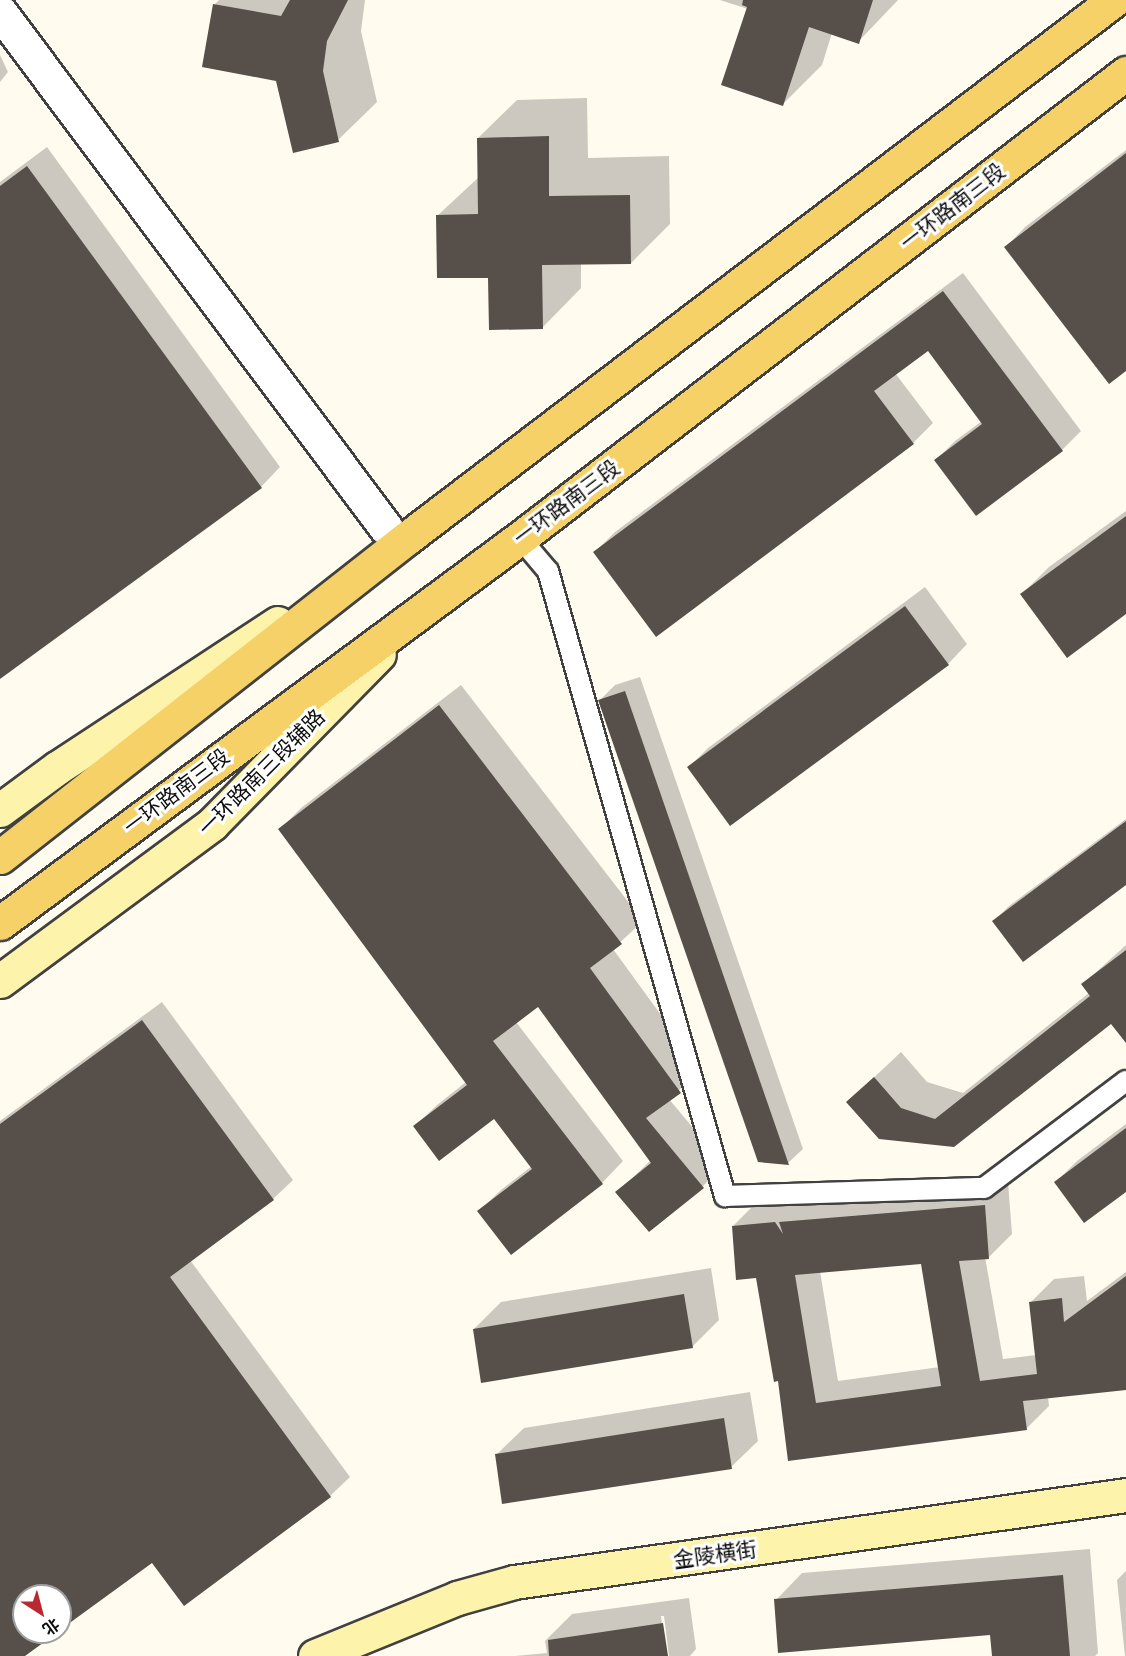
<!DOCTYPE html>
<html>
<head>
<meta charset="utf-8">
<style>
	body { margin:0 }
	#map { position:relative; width:1126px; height:1656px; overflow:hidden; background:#fffbef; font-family:"IBM Plex Serif","Noto Sans SC",serif }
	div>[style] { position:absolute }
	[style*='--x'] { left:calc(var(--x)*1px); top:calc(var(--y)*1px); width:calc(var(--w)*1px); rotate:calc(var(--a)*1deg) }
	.shadow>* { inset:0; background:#0003 }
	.building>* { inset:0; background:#564f4a }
	.roads { filter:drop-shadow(2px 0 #414141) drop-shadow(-2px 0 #414141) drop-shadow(0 2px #414141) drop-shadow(0 -2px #414141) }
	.lane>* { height:20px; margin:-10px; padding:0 10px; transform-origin:10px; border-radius:10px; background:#fff }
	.street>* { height:33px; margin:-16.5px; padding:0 16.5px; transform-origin:16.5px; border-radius:16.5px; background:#fff }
	.secondary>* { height:33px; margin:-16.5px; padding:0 16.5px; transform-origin:16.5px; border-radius:16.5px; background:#fdf3ab }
	.primary>* { height:33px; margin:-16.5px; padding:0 16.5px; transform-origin:16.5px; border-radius:16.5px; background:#f5d168 }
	span { translate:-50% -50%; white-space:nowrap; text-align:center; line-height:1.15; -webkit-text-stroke:6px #fff; paint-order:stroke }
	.street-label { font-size:21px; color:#0e0e0e }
	.north { position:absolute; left:12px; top:1584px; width:60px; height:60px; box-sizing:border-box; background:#fff; border:2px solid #9f9f9f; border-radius:50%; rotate:144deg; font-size:16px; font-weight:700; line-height:24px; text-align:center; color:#0e0e0e }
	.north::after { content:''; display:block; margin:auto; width:21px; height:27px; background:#ba2932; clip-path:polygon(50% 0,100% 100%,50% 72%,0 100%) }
</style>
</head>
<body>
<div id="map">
	<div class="shadow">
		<div style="clip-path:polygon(219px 0,365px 0,361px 31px,377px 102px,338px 140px,277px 80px,215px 4px)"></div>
		<div style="clip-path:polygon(720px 0,898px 0,858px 42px,832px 33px,822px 65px,783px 104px,748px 9px)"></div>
		<div style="clip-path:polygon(0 55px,8px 72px,0 82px)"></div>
		<div style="clip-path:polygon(587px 98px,588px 158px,669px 156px,670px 224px,631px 263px,581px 263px,581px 288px,543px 327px,489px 276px,437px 216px,479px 177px,478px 138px,517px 100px)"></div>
		<div style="clip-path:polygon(47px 147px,280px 467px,261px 487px,0 677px,0 182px)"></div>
		<div style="clip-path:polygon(1126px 150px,1126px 369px,1006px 247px,1025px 227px)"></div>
		<div style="clip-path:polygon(963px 273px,1081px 431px,1062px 450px,936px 460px,955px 441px,982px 421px,929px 349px,895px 373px,933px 423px,913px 443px,657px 634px,595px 552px,615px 532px)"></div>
		<div style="clip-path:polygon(1126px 511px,1126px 612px,1022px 594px,1049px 567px)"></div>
		<div style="clip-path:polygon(925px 587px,967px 644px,948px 664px,689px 767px,708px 748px)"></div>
		<div style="clip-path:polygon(640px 677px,803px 1149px,788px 1163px,600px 700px,615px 685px)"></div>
		<div style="clip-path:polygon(461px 685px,643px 921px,613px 949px,701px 1070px,669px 1099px,724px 1165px,702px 1187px,618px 1192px,651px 1160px,538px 1005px,516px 1022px,623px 1161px,602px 1183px,479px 1211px,501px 1190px,532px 1166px,494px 1116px,415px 1126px,437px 1105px,466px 1082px,280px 829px,301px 808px)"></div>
		<div style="clip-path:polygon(1126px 819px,1126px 883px,994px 921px,1009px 906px)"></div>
		<div style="clip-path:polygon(1126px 945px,1126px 1022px,1111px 1022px,954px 1146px,848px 1102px,901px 1052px,927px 1082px,963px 1093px,1089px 993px,1083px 984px)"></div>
		<div style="clip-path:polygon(162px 1002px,293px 1180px,273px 1199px,190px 1260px,350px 1477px,330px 1496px,153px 1561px,60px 1629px,60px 1596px,24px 1596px,24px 1632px,55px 1632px,23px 1656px,0 1656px,0 1121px)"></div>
		<div style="clip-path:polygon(1126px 1124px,1126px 1190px,1056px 1182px,1077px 1161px)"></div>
		<div style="clip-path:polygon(evenodd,1008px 1182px,1012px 1234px,989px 1257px,985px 1257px,1003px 1359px,1036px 1355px,1031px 1302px,1054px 1279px,1084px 1276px,1087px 1301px,1126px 1272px,1126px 1389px,1048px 1397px,1049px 1406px,1026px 1429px,789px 1460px,779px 1379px,757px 1276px,733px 1226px,756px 1203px,1008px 1182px,923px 1263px,940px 1367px,838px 1381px,820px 1271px,923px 1263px)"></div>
		<div style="clip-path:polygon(711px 1268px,719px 1320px,692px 1347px,474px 1329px,501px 1302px)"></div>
		<div style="clip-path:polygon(750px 1392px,758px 1441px,731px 1467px,497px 1454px,524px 1428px)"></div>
		<div style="clip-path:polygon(1090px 1549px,1098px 1653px,1095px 1656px,993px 1656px,991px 1634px,776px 1600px,802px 1573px)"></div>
		<div style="clip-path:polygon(1126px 1571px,1126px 1656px,1125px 1656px,1117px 1580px)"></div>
		<div style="clip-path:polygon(evenodd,689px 1598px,696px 1649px,690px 1656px,515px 1656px,547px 1653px,545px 1641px,572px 1614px,689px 1598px,661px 1616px,664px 1616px,669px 1656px,666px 1656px,661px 1616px)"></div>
	</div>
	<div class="building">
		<div style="clip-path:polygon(290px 0,348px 0,327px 41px,323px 71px,339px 142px,293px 153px,276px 81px,202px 67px,213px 4px,281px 16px)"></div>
		<div style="clip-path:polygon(743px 0,873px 0,859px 44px,809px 27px,783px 106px,721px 85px,747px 7px,742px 5px)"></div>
		<div style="clip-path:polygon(549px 136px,549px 196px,630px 195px,631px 264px,542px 265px,543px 329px,489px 330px,488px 278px,437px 278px,436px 215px,478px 214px,477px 138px)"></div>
		<div style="clip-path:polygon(1126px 153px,1126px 371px,1109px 384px,1004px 247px)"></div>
		<div style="clip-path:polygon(27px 166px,262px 488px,0 679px,0 186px)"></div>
		<div style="clip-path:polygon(943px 291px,1063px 451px,976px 516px,934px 460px,982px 424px,928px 351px,874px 391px,914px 444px,656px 637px,593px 552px)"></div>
		<div style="clip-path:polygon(1126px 516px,1126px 614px,1067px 658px,1020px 594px)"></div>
		<div style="clip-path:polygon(905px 606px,949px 665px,730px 826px,687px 767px)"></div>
		<div style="clip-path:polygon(625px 691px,789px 1165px,758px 1162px,598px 700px)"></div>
		<div style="clip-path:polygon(439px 705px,622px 944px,590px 968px,681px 1093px,646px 1118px,704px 1188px,649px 1232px,615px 1192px,651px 1163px,538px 1007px,493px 1041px,603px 1184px,511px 1255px,477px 1211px,532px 1169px,494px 1119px,439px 1161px,413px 1126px,467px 1085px,278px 829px)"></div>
		<div style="clip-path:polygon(1126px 821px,1126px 885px,1023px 962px,992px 921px)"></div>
		<div style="clip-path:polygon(1126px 950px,1126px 1043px,1111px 1024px,954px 1147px,879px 1139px,846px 1102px,874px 1077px,901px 1108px,935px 1119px,1090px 996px,1081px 984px)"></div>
		<div style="clip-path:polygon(142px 1020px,274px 1200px,170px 1277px,331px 1497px,184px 1606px,152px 1563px,60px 1630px,60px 1596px,24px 1596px,24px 1632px,58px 1632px,25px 1656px,0 1656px,0 1124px)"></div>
		<div style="clip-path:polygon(1126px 1128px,1126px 1192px,1084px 1223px,1054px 1182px)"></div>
		<div style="clip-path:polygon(evenodd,985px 1205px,989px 1259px,959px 1261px,980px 1381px,1037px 1374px,1029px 1302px,1062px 1298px,1064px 1322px,1126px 1276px,1126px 1390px,1023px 1401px,1027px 1430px,788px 1461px,778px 1381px,774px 1382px,756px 1278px,736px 1280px,732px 1226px,775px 1222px,783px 1234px,779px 1222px,985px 1205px,921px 1264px,941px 1386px,816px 1403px,795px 1275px,921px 1264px)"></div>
		<div style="clip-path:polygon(684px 1294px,693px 1348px,481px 1383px,473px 1329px)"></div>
		<div style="clip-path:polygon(724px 1418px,732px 1469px,502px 1504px,495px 1454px)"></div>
		<div style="clip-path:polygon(1063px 1575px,1070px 1656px,992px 1656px,990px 1635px,778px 1653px,774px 1599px)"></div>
		<div style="clip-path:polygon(663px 1623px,668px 1656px,549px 1656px,548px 1640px)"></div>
	</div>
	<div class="roads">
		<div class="lane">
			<div style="--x:520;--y:538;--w:43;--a:49.7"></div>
			<div style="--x:548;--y:571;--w:650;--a:74.19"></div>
			<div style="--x:725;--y:1196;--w:259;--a:-1.8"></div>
			<div style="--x:984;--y:1188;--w:178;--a:-37"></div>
		</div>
		<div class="street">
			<div style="--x:0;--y:12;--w:644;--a:53.2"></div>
		</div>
		<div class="secondary">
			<div style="--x:0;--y:810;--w:71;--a:-36.4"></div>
			<div style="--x:57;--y:768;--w:264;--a:-33.3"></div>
			<div style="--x:0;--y:981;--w:264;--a:-36.5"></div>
			<div style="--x:212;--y:824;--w:238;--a:-45.5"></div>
			<div style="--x:315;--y:1656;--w:153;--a:-22.2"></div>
			<div style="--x:457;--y:1598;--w:59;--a:-15.7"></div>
			<div style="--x:514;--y:1582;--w:618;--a:-8.09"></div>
		</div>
		<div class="primary">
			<div style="--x:0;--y:857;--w:517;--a:-38.09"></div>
			<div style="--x:407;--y:538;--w:888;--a:-37.27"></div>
			<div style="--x:0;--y:923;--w:647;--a:-36.52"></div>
			<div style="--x:520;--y:538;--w:764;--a:-37.5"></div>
		</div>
	</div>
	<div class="street-label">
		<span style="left:952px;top:206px;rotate:-38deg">一环路南三段</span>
		<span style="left:566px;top:502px;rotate:-37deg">一环路南三段</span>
		<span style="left:261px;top:772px;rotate:-45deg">一环路南三段辅路</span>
		<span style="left:176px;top:791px;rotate:-37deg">一环路南三段</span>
		<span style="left:715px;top:1554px;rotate:-8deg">金陵横街</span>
	</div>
	<div class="north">北</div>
</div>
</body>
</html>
